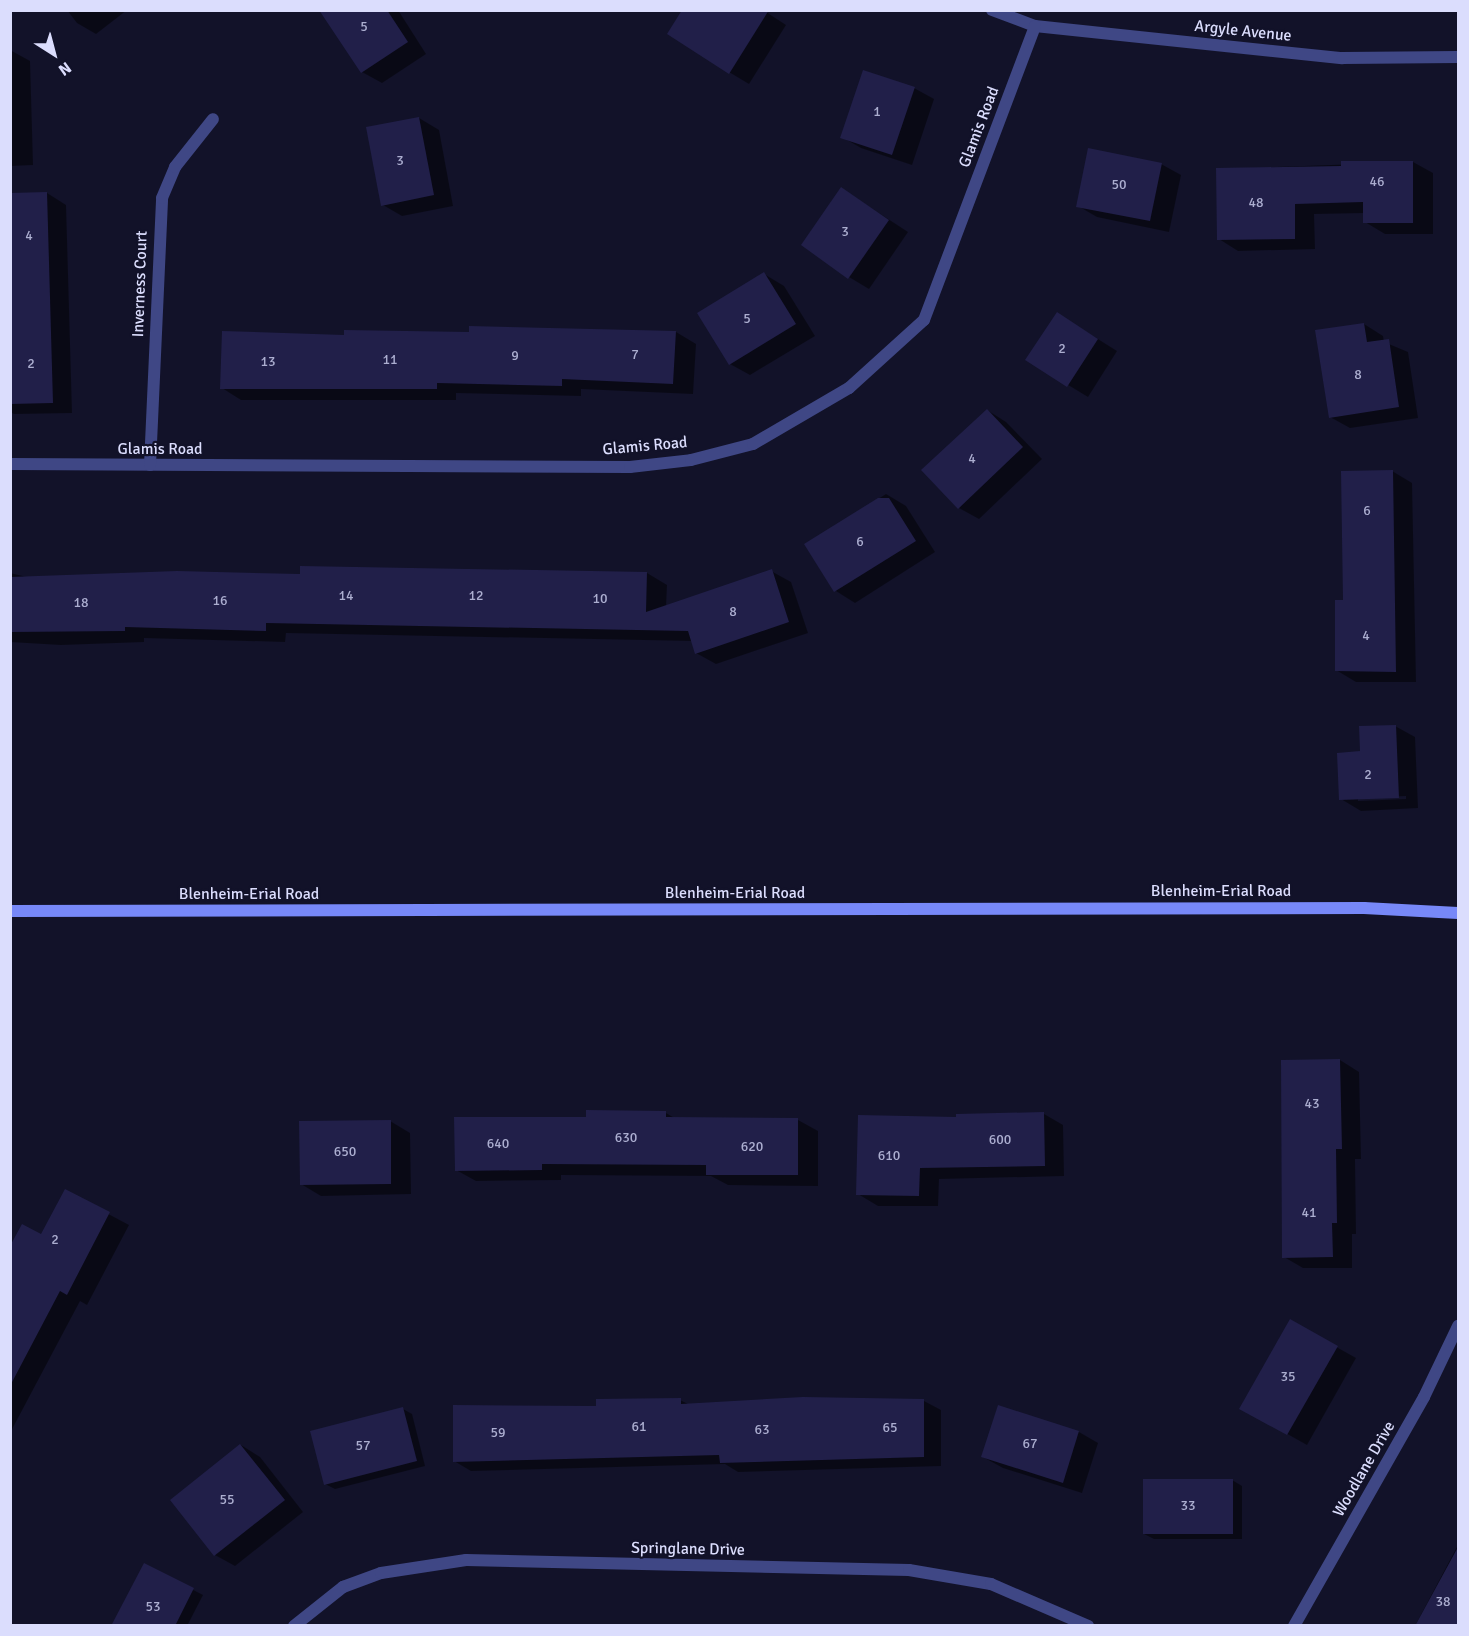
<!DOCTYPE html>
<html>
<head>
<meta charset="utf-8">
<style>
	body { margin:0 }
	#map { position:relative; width:1469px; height:1636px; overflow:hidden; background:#121229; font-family:Signika,sans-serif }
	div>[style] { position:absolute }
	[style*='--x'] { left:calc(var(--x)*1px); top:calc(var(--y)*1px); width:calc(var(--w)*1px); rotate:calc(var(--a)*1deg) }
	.shadow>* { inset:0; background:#0007 }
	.building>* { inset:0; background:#211f49 }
	.minor>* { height:12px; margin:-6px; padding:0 6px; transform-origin:6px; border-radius:6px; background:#3f4785 }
	.secondary>* { height:12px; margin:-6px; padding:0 6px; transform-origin:6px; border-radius:6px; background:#7788f8 }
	span { translate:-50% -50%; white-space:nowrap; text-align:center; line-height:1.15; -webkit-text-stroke:4.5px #121229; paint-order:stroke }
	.number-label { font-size:14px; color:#acaed0 }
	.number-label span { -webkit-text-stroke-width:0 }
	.street-label { font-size:16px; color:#dbddfd }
	.frame { position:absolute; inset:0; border:12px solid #dbddfd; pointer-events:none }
	.north { position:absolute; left:24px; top:24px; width:60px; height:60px; -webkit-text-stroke:4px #121229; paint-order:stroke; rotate:144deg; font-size:16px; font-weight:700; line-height:24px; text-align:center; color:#dbddfd }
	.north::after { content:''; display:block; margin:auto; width:21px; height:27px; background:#dbddfd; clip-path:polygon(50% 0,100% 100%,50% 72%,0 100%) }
</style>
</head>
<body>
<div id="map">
	<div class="shadow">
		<div style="clip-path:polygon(67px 10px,127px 10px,96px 34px,77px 23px)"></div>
		<div style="clip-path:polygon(323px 10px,398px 10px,426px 54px,382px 83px,362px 72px)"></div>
		<div style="clip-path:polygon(763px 10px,786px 25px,749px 84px,729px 72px)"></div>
		<div style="clip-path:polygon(10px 50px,30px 61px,33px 165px,10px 166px)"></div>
		<div style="clip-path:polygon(914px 88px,934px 99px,912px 165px,861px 148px,842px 137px)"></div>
		<div style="clip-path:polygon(419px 118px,439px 130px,453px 206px,402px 216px,383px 205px)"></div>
		<div style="clip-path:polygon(1413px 162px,1433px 173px,1433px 234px,1385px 234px,1365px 222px,1365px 213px,1314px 214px,1315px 249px,1238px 251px,1219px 239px,1218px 169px)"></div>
		<div style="clip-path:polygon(1161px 164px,1181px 175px,1169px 232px,1097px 217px,1078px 206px)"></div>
		<div style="clip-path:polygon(842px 189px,908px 232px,869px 289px,849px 277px)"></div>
		<div style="clip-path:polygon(47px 193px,66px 205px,72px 413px,14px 414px,10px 412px,10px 195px)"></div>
		<div style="clip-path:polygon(764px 274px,784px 286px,815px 336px,750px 375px,730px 364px)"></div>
		<div style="clip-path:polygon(1058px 314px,1117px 351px,1088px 397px,1027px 360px)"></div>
		<div style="clip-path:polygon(1364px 324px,1383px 336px,1384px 342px,1408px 352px,1418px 418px,1350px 428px,1330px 417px)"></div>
		<div style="clip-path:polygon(471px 327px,676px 332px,696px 344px,693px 394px,581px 389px,581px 396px,456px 393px,456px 400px,241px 400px,222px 388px,470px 334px)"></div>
		<div style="clip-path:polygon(987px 410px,1006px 422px,1042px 459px,979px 519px,959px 508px)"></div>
		<div style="clip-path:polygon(1392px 471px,1412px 483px,1416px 682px,1356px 682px,1336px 670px)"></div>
		<div style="clip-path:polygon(886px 494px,906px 506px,935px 552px,855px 603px,836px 591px,806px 545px)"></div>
		<div style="clip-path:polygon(301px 567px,647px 573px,667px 585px,666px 607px,771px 571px,791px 582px,808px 633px,716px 664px,696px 653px,693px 641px,286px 633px,285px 642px,144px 638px,144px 642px,61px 645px,10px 642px,10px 573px,31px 578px,301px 576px)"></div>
		<div style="clip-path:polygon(evenodd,1395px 726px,1415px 737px,1418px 808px,1361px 811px,1341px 799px,1395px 726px,1406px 796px,1406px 799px,1358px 801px,1358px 798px,1406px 796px)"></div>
		<div style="clip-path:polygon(1340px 1060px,1359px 1072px,1361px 1159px,1355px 1159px,1356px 1234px,1352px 1234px,1352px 1268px,1303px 1268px,1284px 1257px)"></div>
		<div style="clip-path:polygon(666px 1113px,676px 1119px,798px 1120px,818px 1131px,818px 1186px,728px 1185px,711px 1176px,561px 1175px,561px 1180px,476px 1181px,456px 1170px,587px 1118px)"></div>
		<div style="clip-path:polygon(1044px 1114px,1063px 1125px,1064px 1176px,939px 1179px,938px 1206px,878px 1206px,858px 1194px,957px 1119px)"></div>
		<div style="clip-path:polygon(390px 1121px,410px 1133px,411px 1194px,321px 1196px,301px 1184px)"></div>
		<div style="clip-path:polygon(65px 1191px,129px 1225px,87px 1305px,80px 1301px,10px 1433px,10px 1275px,42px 1236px)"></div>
		<div style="clip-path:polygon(1290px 1321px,1356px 1358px,1307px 1445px,1241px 1408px)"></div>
		<div style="clip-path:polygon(680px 1400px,690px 1405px,924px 1401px,941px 1410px,941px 1466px,738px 1472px,725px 1464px,471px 1471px,454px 1461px,598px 1407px)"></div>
		<div style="clip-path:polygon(999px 1407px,1079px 1432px,1098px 1443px,1082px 1493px,1003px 1468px,983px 1457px)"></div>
		<div style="clip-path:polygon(403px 1409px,412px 1414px,425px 1466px,335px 1489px,325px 1484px)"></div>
		<div style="clip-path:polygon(241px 1445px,260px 1457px,303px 1512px,235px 1566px,215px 1555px)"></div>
		<div style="clip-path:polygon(1232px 1480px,1242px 1486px,1242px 1539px,1154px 1539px,1144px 1534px)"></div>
		<div style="clip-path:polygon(1458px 1545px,1458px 1626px,1415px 1626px)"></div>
		<div style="clip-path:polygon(145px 1565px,203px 1595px,187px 1626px,113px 1626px)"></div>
	</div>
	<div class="building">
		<div style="clip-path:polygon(319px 10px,387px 10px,408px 42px,361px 73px)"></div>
		<div style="clip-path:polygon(682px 10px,769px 10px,729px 74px,667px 34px)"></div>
		<div style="clip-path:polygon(863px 70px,915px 87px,892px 155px,840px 138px)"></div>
		<div style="clip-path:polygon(419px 117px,434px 195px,381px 206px,366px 127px)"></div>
		<div style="clip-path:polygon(1088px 148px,1162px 163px,1150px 221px,1076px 207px)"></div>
		<div style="clip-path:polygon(1341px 161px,1413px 161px,1413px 223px,1363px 223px,1363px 202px,1295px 204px,1295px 239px,1217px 240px,1216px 168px,1341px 166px)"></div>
		<div style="clip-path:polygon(841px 187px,889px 220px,848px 279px,801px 245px)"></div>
		<div style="clip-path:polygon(47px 192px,53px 403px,10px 404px,10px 193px)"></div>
		<div style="clip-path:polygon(764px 272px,796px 324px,729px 365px,697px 313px)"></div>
		<div style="clip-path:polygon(1057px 312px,1098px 339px,1067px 387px,1025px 360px)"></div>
		<div style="clip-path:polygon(1364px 323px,1367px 342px,1389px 339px,1399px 407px,1329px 418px,1315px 330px)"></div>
		<div style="clip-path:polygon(469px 326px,676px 331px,673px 384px,562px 379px,562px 386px,437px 383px,437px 389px,220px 389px,222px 331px,344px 335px,344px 330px,469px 332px)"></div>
		<div style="clip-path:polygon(987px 409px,1023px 447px,958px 509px,921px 470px)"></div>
		<div style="clip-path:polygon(1393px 470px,1396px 672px,1335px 671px,1335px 600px,1343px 600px,1341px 471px)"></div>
		<div style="clip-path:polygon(878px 498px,889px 498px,916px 541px,834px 592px,804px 544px)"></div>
		<div style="clip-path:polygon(300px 566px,647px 572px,646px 612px,772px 569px,789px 622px,695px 654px,688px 631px,266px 623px,266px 631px,125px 627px,125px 631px,10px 632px,10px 577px,177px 571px,300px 574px)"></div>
		<div style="clip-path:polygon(1396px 725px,1399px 798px,1339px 800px,1337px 753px,1360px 751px,1359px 726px)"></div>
		<div style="clip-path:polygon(1340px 1059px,1342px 1149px,1336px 1149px,1337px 1223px,1332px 1223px,1333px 1257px,1282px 1258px,1281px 1060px)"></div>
		<div style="clip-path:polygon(586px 1110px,666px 1111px,666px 1117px,798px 1118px,798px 1175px,706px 1175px,706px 1165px,542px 1164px,542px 1170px,455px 1171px,454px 1117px,586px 1117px)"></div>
		<div style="clip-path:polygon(1044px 1112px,1045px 1166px,920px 1168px,919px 1196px,856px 1195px,858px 1115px,956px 1117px,956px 1114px)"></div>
		<div style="clip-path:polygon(391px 1120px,391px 1184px,300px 1185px,299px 1121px)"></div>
		<div style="clip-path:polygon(65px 1189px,110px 1212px,67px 1295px,60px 1291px,10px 1386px,10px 1246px,22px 1224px,41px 1234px)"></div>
		<div style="clip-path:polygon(1290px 1319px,1338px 1346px,1287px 1435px,1239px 1409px)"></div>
		<div style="clip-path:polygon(803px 1397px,924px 1399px,924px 1457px,720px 1463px,719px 1455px,453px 1462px,453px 1405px,596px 1406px,596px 1399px,681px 1398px,681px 1404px)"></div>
		<div style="clip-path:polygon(998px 1405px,1079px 1431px,1063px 1483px,981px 1457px)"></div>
		<div style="clip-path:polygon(403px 1407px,417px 1461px,324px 1485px,310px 1431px)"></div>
		<div style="clip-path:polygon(240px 1444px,285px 1500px,214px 1556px,170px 1500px)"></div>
		<div style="clip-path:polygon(1143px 1479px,1233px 1479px,1233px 1534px,1143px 1534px)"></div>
		<div style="clip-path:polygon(1458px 1547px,1458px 1626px,1415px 1626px)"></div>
		<div style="clip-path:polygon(144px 1563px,194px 1588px,175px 1626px,111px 1626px)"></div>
	</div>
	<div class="minor">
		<div style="--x:992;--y:10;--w:46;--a:20.4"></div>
		<div style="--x:1035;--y:26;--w:309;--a:6"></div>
		<div style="--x:1342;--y:58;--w:116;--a:-0.5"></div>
		<div style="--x:10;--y:464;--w:620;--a:0.28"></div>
		<div style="--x:630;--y:467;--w:61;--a:-6.5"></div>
		<div style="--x:691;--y:460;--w:64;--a:-14.5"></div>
		<div style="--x:753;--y:444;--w:111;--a:-30.3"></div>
		<div style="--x:849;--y:388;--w:101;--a:-42.2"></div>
		<div style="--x:924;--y:320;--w:314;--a:-69.3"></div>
		<div style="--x:150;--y:465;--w:267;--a:-87.4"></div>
		<div style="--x:162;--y:198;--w:34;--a:-67"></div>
		<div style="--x:175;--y:167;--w:61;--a:-51.6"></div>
		<div style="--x:294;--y:1626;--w:63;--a:-38.5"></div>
		<div style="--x:343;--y:1587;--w:40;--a:-20.2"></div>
		<div style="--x:381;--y:1573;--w:86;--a:-8.7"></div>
		<div style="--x:466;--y:1560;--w:443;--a:1.3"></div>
		<div style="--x:909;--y:1570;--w:83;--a:9.7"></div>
		<div style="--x:991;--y:1584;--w:106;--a:23.4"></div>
		<div style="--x:1294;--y:1626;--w:263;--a:-60.4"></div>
		<div style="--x:1424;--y:1397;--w:79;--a:-64.4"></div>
	</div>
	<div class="secondary">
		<div style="--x:10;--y:911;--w:1354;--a:-0.13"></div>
		<div style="--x:1364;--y:908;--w:94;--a:3"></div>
	</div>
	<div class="number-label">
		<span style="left:364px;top:27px">5</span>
		<span style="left:877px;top:112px">1</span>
		<span style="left:400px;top:161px">3</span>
		<span style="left:1377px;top:182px">46</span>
		<span style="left:1119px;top:185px">50</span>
		<span style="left:1256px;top:203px">48</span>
		<span style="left:845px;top:232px">3</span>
		<span style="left:29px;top:236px">4</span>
		<span style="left:747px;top:319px">5</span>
		<span style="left:1062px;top:349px">2</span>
		<span style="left:635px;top:355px">7</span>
		<span style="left:515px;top:356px">9</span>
		<span style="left:390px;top:360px">11</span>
		<span style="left:268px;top:362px">13</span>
		<span style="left:31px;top:364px">2</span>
		<span style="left:1358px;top:375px">8</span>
		<span style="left:972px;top:459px">4</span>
		<span style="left:1367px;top:511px">6</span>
		<span style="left:860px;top:542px">6</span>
		<span style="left:346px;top:596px">14</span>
		<span style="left:476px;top:596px">12</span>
		<span style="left:600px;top:599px">10</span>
		<span style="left:220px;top:601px">16</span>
		<span style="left:81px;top:603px">18</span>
		<span style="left:733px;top:612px">8</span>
		<span style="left:1366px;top:636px">4</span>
		<span style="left:1368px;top:775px">2</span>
		<span style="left:1312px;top:1104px">43</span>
		<span style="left:626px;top:1138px">630</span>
		<span style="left:1000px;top:1140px">600</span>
		<span style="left:498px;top:1144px">640</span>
		<span style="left:752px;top:1147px">620</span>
		<span style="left:345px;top:1152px">650</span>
		<span style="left:889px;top:1156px">610</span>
		<span style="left:1309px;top:1213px">41</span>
		<span style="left:55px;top:1240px">2</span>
		<span style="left:1288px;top:1377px">35</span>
		<span style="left:639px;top:1427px">61</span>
		<span style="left:890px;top:1428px">65</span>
		<span style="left:762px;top:1430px">63</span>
		<span style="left:498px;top:1433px">59</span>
		<span style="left:1030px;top:1444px">67</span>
		<span style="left:363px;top:1446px">57</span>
		<span style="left:227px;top:1500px">55</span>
		<span style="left:1188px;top:1506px">33</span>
		<span style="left:1443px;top:1602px">38</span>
		<span style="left:153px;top:1607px">53</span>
	</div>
	<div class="street-label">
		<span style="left:1243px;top:31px;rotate:6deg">Argyle Avenue</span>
		<span style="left:979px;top:127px;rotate:-69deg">Glamis Road</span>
		<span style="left:140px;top:284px;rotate:-88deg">Inverness Court</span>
		<span style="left:645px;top:446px;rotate:-5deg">Glamis Road</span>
		<span style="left:160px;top:449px">Glamis Road</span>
		<span style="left:1221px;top:891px">Blenheim-Erial Road</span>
		<span style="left:735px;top:893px">Blenheim-Erial Road</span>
		<span style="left:249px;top:894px">Blenheim-Erial Road</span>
		<span style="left:1364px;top:1469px;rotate:-60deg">Woodlane Drive</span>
		<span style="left:688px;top:1549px;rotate:1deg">Springlane Drive</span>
	</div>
	<div class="frame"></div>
	<div class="north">N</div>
</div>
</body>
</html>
